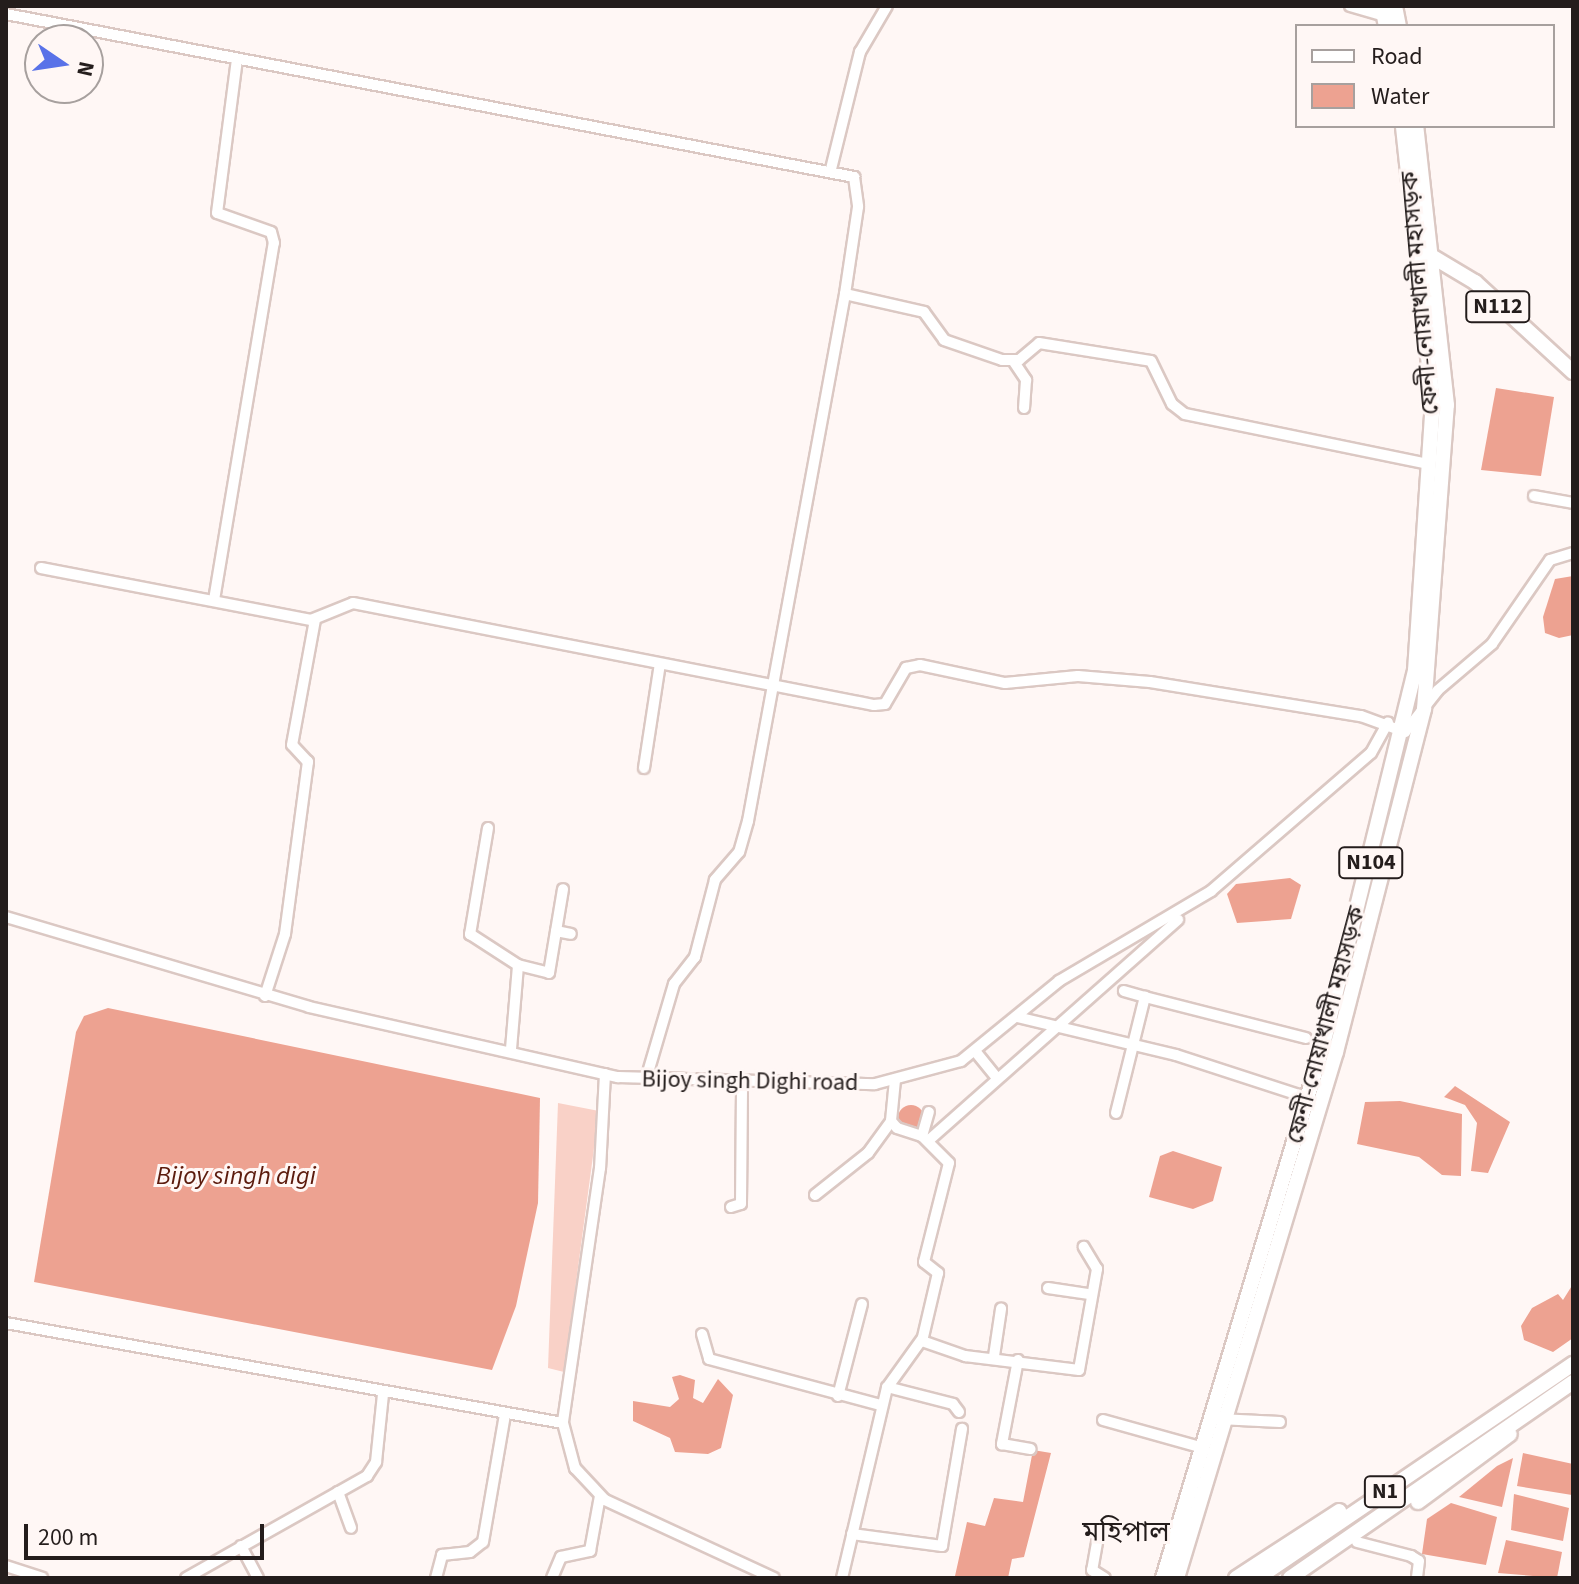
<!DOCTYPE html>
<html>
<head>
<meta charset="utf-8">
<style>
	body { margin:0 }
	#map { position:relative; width:1579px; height:1584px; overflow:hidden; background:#fff7f5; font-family:"Source Sans 3","Noto Sans Bengali",sans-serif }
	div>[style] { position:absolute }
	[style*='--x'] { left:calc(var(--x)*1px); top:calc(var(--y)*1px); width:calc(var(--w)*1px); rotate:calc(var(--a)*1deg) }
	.green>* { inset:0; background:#f9d1c7 }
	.water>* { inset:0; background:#eda291 }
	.round { border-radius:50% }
	.roads { filter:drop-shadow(2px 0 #dbc8c3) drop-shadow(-2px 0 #dbc8c3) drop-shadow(0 2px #dbc8c3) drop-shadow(0 -2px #dbc8c3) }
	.minor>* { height:10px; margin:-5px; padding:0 5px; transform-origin:5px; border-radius:5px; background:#fff }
	.highway>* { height:14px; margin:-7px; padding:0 7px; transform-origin:7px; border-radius:7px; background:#fff }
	span { translate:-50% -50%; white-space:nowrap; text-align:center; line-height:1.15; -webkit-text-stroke:6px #fff7f5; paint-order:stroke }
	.shield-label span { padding:2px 6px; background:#fff7f5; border:2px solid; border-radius:6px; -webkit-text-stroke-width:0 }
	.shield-label { font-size:22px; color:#241d1c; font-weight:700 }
	.street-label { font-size:24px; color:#241d1c }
	.water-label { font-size:26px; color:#5c1b0d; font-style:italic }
	.quarter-label { font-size:28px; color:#241d1c }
	.frame { position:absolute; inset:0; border:8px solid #241d1c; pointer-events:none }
	.legend { position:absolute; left:1295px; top:24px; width:260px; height:104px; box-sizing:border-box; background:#fff7f5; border:2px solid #a7a09e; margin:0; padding:10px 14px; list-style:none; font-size:24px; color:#241d1c }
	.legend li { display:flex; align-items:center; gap:16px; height:40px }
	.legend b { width:40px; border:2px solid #a7a09e }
	.north { position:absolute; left:24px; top:24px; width:80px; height:80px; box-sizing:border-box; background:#fff7f5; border:2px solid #a7a09e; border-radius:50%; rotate:103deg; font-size:22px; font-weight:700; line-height:32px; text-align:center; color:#241d1c }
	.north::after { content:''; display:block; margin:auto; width:28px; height:36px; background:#5972e8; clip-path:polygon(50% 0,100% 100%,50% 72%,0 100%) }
	.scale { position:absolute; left:24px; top:1524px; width:240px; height:36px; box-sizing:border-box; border:4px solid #241d1c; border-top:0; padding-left:10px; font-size:24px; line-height:28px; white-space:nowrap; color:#241d1c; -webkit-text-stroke:6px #fff7f5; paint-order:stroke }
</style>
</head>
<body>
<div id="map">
	<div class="green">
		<div style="clip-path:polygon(558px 1103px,599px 1111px,564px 1372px,548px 1368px)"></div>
	</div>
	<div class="water">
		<div style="clip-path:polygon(1496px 388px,1554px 397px,1541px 476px,1481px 470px)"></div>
		<div style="clip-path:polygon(1573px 576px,1573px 635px,1559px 638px,1545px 633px,1543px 617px,1555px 579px)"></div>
		<div style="clip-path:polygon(1290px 878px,1301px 885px,1291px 919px,1237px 923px,1227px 894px,1236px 884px)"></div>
		<div style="clip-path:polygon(108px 1008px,540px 1098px,538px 1203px,516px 1306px,492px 1370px,34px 1282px,76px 1032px,84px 1016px)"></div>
		<div style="clip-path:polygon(1455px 1086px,1510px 1122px,1488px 1173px,1471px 1171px,1477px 1123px,1465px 1105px,1444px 1097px)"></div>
		<div style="clip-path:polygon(1400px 1101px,1462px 1114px,1461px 1176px,1442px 1175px,1419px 1157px,1357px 1144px,1365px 1102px)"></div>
		<div class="round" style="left:898px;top:1105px;width:26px;height:26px"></div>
		<div style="clip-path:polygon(1173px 1151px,1222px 1167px,1213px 1201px,1193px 1209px,1149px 1197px,1160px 1156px)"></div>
		<div style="clip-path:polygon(1573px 1284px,1573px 1338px,1553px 1352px,1524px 1340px,1521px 1326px,1532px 1308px,1558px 1294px,1563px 1300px)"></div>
		<div style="clip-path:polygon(680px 1375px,695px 1380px,693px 1398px,703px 1403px,718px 1379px,733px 1395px,721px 1448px,708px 1454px,675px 1452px,670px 1438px,633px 1421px,633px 1401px,670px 1407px,679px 1399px,672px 1377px)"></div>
		<div style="clip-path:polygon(1033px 1450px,1051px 1453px,1024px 1557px,1012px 1559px,1008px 1578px,955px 1576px,967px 1522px,985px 1526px,994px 1498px,1023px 1502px)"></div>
		<div style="clip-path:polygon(1523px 1453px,1573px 1464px,1572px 1495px,1517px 1486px)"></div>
		<div style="clip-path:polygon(1513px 1458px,1502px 1507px,1459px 1497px,1497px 1466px)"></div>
		<div style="clip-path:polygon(1514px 1494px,1569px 1508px,1563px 1541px,1511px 1530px)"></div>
		<div style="clip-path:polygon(1451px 1503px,1497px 1517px,1486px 1565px,1422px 1554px,1427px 1519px)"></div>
		<div style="clip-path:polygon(1506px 1540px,1562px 1552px,1557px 1578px,1498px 1573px)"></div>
	</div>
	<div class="roads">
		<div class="minor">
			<div style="--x:1350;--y:6;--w:35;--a:16"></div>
			<div style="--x:6;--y:14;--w:864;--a:10.88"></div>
			<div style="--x:854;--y:177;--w:30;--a:82"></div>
			<div style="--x:858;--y:207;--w:88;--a:98.5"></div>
			<div style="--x:845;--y:294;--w:536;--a:100.43"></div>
			<div style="--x:748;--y:821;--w:32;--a:106"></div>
			<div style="--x:739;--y:852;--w:37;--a:131"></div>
			<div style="--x:715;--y:880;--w:80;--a:104.6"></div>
			<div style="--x:695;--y:957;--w:34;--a:128"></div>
			<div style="--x:674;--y:984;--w:99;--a:106.4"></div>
			<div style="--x:831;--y:169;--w:121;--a:-76.1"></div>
			<div style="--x:860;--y:52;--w:53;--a:-59.6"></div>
			<div style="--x:845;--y:294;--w:81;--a:12.8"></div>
			<div style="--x:924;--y:312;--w:34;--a:54"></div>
			<div style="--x:944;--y:340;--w:61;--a:19"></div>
			<div style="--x:1002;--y:360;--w:17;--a:0"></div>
			<div style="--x:1019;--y:360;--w:26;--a:-40"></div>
			<div style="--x:1039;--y:343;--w:113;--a:9.1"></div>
			<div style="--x:1151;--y:361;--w:48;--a:64"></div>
			<div style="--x:1172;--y:404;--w:16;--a:38"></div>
			<div style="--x:1185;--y:414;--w:249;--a:11.6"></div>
			<div style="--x:1014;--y:362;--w:22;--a:56"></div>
			<div style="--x:1026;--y:380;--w:28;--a:94"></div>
			<div style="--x:1534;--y:496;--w:40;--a:10"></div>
			<div style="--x:41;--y:568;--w:275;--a:10.9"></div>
			<div style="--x:311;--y:620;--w:45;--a:-22"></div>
			<div style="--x:353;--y:603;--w:531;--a:11.08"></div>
			<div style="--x:874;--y:705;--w:11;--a:-5"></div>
			<div style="--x:885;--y:704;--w:42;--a:-59.7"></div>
			<div style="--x:906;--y:668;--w:14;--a:-12"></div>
			<div style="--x:920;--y:665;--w:87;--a:12"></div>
			<div style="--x:1005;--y:683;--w:73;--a:-5.5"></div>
			<div style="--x:1078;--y:676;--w:72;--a:4.8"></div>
			<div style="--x:1150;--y:682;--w:214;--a:9.2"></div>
			<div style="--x:1361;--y:716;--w:47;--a:20"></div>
			<div style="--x:1405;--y:732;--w:53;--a:-51.8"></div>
			<div style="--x:1438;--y:690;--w:71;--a:-40.4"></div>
			<div style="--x:1492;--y:644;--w:102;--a:-55.4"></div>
			<div style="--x:1550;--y:560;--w:24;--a:-17"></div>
			<div style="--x:214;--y:600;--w:362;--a:-80.5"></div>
			<div style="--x:274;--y:243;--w:11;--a:-105"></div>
			<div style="--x:271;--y:232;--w:57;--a:-160.6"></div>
			<div style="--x:217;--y:213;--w:155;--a:-82.6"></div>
			<div style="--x:644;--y:768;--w:105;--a:-81.3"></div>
			<div style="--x:488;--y:828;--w:108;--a:99.6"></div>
			<div style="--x:470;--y:934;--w:57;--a:32.9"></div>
			<div style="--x:6;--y:917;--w:316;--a:16.5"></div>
			<div style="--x:309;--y:1007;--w:317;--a:12.8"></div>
			<div style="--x:618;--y:1077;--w:257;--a:1.6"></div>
			<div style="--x:875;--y:1084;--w:89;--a:-15"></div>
			<div style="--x:961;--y:1061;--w:127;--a:-39.2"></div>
			<div style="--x:1059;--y:981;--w:177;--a:-30.6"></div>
			<div style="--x:1211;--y:891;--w:211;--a:-40.8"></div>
			<div style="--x:1371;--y:753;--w:35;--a:-61"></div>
			<div style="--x:556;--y:931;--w:15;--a:11"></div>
			<div style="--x:265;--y:996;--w:65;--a:-72.1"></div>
			<div style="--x:285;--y:934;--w:174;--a:-82.4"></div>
			<div style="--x:308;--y:762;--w:23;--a:-133"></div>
			<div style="--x:292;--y:745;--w:127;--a:-79.6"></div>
			<div style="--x:1145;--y:997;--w:166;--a:14.3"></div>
			<div style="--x:1017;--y:1017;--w:163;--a:13.4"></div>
			<div style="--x:1176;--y:1055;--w:139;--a:18"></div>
			<div style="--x:511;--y:1049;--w:84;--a:-85.2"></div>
			<div style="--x:518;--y:965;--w:32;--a:14"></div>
			<div style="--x:549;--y:973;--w:85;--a:-80.5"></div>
			<div style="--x:975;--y:1051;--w:35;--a:51"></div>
			<div style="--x:605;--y:1074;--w:94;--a:93"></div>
			<div style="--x:600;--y:1168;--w:258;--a:98.3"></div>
			<div style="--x:563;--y:1423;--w:47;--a:75.1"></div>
			<div style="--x:575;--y:1468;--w:44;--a:46.8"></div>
			<div style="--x:605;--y:1500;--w:186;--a:24.8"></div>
			<div style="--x:895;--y:1080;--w:41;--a:95.6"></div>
			<div style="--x:891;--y:1121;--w:9;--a:49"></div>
			<div style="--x:897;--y:1128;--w:26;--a:18"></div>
			<div style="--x:922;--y:1136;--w:25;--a:-74"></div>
			<div style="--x:1116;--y:1113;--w:120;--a:-76"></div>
			<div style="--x:1145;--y:997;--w:22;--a:-164"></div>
			<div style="--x:922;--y:1136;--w:38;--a:45"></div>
			<div style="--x:949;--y:1163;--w:102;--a:104.2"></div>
			<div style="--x:924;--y:1262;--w:18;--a:38"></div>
			<div style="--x:938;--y:1273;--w:70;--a:103.2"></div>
			<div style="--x:922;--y:1341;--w:46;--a:19.2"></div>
			<div style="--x:965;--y:1356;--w:115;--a:7"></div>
			<div style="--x:1079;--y:1370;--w:103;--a:-79.9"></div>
			<div style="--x:1097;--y:1269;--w:26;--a:-121"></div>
			<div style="--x:928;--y:1141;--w:334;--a:-41.5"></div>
			<div style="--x:815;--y:1195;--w:68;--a:-38.4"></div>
			<div style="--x:868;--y:1153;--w:39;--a:-54"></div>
			<div style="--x:731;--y:1207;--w:10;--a:-17"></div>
			<div style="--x:741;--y:1204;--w:120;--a:-89.5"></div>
			<div style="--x:1048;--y:1288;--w:40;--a:8.5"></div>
			<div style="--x:6;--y:1323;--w:566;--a:10.18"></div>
			<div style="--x:702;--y:1334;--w:26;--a:74"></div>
			<div style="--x:709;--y:1359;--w:178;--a:15"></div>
			<div style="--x:994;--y:1356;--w:48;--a:-81.5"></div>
			<div style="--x:1018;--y:1360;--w:86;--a:100.8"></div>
			<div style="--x:1002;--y:1444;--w:29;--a:10"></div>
			<div style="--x:889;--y:1385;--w:57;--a:-54.3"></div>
			<div style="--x:838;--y:1396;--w:95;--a:-75.4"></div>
			<div style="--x:1219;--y:1419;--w:61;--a:2.8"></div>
			<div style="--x:1103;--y:1420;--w:101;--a:15.6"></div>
			<div style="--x:338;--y:1492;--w:38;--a:70"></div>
			<div style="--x:852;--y:1534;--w:91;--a:7.6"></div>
			<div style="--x:942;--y:1546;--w:119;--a:-80.3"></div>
			<div style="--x:1098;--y:1537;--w:34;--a:100"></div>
			<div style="--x:1092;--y:1570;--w:15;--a:32"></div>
			<div style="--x:1357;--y:1542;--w:56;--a:14.5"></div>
			<div style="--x:1411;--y:1556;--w:9;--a:32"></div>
			<div style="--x:1419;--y:1561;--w:17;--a:97"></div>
			<div style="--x:241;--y:1546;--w:36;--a:62"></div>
			<div style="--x:6;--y:1566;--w:38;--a:18"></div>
			<div style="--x:186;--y:1578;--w:208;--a:-29.4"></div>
			<div style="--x:367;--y:1476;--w:17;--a:-57"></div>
			<div style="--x:376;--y:1462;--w:68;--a:-84.1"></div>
			<div style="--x:436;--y:1578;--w:24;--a:-75"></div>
			<div style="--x:442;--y:1555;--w:28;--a:-6"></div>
			<div style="--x:470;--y:1552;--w:16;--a:-38"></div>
			<div style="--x:483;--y:1542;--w:129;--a:-80.2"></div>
			<div style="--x:552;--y:1578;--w:23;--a:-67"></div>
			<div style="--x:561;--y:1557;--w:30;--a:-12"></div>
			<div style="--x:590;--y:1551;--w:56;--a:-79.7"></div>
			<div style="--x:842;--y:1578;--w:196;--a:-76.7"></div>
			<div style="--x:887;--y:1387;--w:68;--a:14.4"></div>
			<div style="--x:953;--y:1404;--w:10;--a:53"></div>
		</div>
		<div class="highway">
			<div style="--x:1382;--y:6;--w:20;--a:79"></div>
			<div style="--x:1395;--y:6;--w:20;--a:79"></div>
			<div style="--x:1428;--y:254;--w:55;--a:30.8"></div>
			<div style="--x:1475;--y:282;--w:133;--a:42.6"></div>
			<div style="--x:1418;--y:1502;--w:114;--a:-36.5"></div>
			<div style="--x:1163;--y:1578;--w:556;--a:-73.29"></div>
			<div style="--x:1323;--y:1045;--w:385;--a:-76.2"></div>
			<div style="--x:1415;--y:671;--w:269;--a:-86.2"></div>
			<div style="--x:1433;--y:403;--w:279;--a:-96.2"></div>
			<div style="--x:1177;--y:1578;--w:550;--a:-73.18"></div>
			<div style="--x:1336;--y:1052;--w:354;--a:-75.6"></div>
			<div style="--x:1424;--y:709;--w:305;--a:-85.7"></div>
			<div style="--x:1447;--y:405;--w:281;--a:-96.3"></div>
			<div style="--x:1236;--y:1578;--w:123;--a:-33"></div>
			<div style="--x:1258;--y:1578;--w:381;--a:-34.2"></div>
			<div style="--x:1290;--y:1578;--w:344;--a:-34.7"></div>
		</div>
	</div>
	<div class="shield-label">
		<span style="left:1498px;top:307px">N112</span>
		<span style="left:1371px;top:863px">N104</span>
		<span style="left:1385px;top:1492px">N1</span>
	</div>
	<div class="street-label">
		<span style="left:1420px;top:293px;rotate:-95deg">ফেনী-নোয়াখালী মহাসড়ক</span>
		<span style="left:1326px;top:1025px;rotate:-75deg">ফেনী-নোয়াখালী মহাসড়ক</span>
		<span style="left:750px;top:1081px;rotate:1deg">Bijoy singh Dighi road</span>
	</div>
	<div class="water-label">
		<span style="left:236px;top:1176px">Bijoy singh digi</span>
	</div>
	<div class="quarter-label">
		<span style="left:1126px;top:1532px">মহিপাল</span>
	</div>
	<div class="frame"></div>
	<ul class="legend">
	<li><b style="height:10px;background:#fff"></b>Road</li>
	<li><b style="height:22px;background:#eda291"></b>Water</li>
	</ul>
	<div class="north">N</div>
	<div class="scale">200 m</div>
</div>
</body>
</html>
